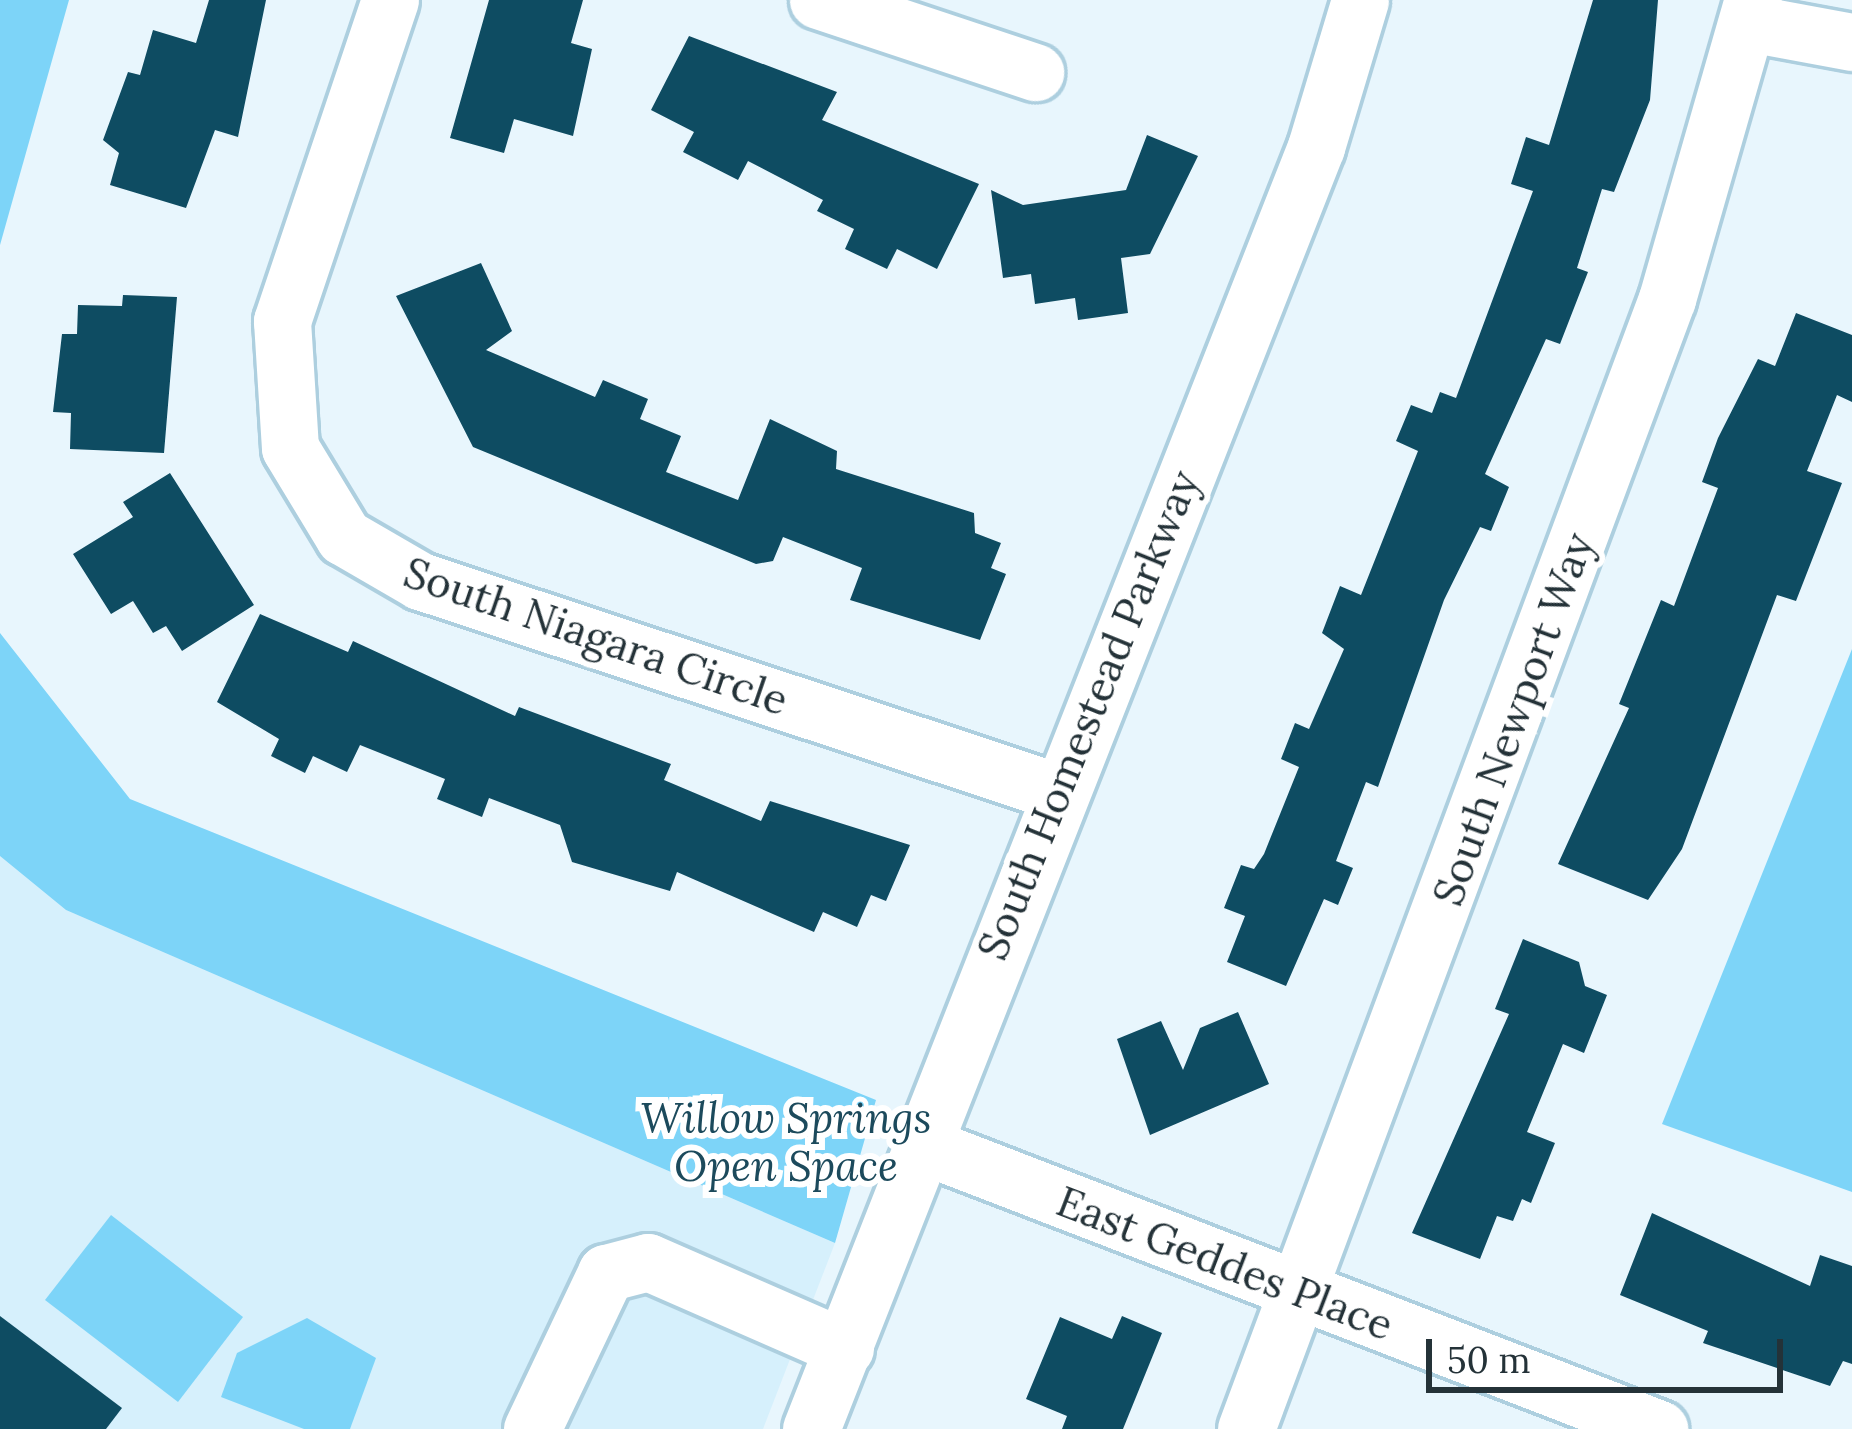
<!DOCTYPE html>
<html>
<head>
<meta charset="utf-8">
<style>
	body { margin:0 }
	#map { position:relative; width:1852px; height:1429px; overflow:hidden; background:#e8f6fd; font-family:Lora,serif }
	div>[style] { position:absolute }
	[style*='--x'] { left:calc(var(--x)*1px); top:calc(var(--y)*1px); width:calc(var(--w)*1px); rotate:calc(var(--a)*1deg) }
	.built>* { inset:0; background:#d6f0fc }
	.green>* { inset:0; background:#7dd4f8 }
	.building>* { inset:0; background:#0e4c62 }
	.roads { filter:drop-shadow(3px 0 #adcfdf) drop-shadow(-3px 0 #adcfdf) drop-shadow(0 3px #adcfdf) drop-shadow(0 -3px #adcfdf) }
	.minor>* { height:57px; margin:-28.5px; padding:0 28.5px; transform-origin:28.5px; border-radius:28.5px; background:#fff }
	span { translate:-50% -50%; white-space:nowrap; text-align:center; line-height:1.15; -webkit-text-stroke:12px #fff; paint-order:stroke }
	.street-label { font-size:42px; color:#243238 }
	.park-label { font-size:42px; color:#1c4a5c; font-style:italic }
	.scale { position:absolute; left:1426px; top:1339px; width:357px; height:54px; box-sizing:border-box; border:6px solid #243238; border-top:0; padding-left:15px; font-size:36px; line-height:42px; white-space:nowrap; color:#243238; -webkit-text-stroke:9px #fff; paint-order:stroke }
</style>
</head>
<body>
<div id="map">
	<div class="built">
		<div style="clip-path:polygon(0 856px,66px 910px,835px 1243px,763px 1429px,0 1429px)"></div>
	</div>
	<div class="green">
		<div style="clip-path:polygon(0 0,69px 0,0 245px)"></div>
		<div style="clip-path:polygon(0 633px,130px 799px,876px 1100px,835px 1243px,66px 910px,0 856px)"></div>
		<div style="clip-path:polygon(1852px 649px,1852px 1192px,1662px 1124px)"></div>
		<div style="clip-path:polygon(111px 1215px,243px 1317px,178px 1402px,45px 1300px)"></div>
		<div style="clip-path:polygon(307px 1318px,376px 1358px,350px 1429px,304px 1429px,221px 1397px,237px 1353px)"></div>
	</div>
	<div class="building">
		<div style="clip-path:polygon(209px 0,266px 0,238px 137px,215px 130px,186px 208px,110px 185px,119px 153px,103px 140px,128px 72px,140px 75px,153px 30px,196px 43px)"></div>
		<div style="clip-path:polygon(489px 0,583px 0,571px 43px,592px 49px,573px 136px,514px 119px,504px 153px,450px 138px)"></div>
		<div style="clip-path:polygon(1593px 0,1658px 0,1650px 100px,1614px 192px,1602px 189px,1577px 268px,1588px 272px,1560px 344px,1546px 339px,1485px 474px,1509px 487px,1491px 531px,1480px 527px,1444px 600px,1378px 787px,1366px 782px,1336px 861px,1353px 868px,1338px 905px,1324px 899px,1286px 986px,1227px 962px,1245px 916px,1224px 908px,1241px 865px,1254px 869px,1264px 854px,1299px 767px,1281px 759px,1295px 723px,1309px 729px,1344px 649px,1322px 633px,1340px 586px,1361px 595px,1418px 451px,1396px 441px,1411px 405px,1432px 413px,1440px 392px,1456px 398px,1533px 191px,1511px 184px,1526px 137px,1549px 145px)"></div>
		<div style="clip-path:polygon(689px 36px,837px 92px,822px 120px,979px 184px,937px 269px,897px 249px,887px 269px,845px 249px,854px 229px,817px 211px,823px 200px,748px 161px,738px 180px,683px 152px,694px 132px,651px 110px)"></div>
		<div style="clip-path:polygon(1147px 135px,1198px 156px,1150px 254px,1121px 258px,1128px 313px,1078px 320px,1075px 298px,1035px 304px,1031px 274px,1003px 278px,991px 190px,1023px 205px,1126px 190px)"></div>
		<div style="clip-path:polygon(481px 263px,512px 331px,486px 350px,595px 397px,603px 380px,648px 399px,640px 419px,681px 436px,666px 472px,738px 500px,770px 419px,837px 451px,836px 469px,974px 513px,975px 533px,1001px 543px,991px 568px,1006px 574px,980px 640px,850px 600px,862px 568px,783px 537px,773px 561px,756px 564px,473px 447px,396px 296px)"></div>
		<div style="clip-path:polygon(123px 295px,177px 297px,164px 453px,70px 449px,71px 413px,53px 412px,62px 334px,77px 334px,78px 305px,122px 306px)"></div>
		<div style="clip-path:polygon(1796px 313px,1852px 335px,1852px 402px,1837px 395px,1807px 471px,1842px 483px,1796px 601px,1777px 595px,1682px 849px,1648px 900px,1558px 864px,1629px 708px,1619px 704px,1661px 600px,1674px 606px,1718px 488px,1702px 482px,1718px 438px,1758px 359px,1775px 366px)"></div>
		<div style="clip-path:polygon(170px 473px,254px 605px,182px 651px,166px 626px,153px 633px,133px 601px,111px 614px,73px 554px,133px 517px,123px 502px)"></div>
		<div style="clip-path:polygon(260px 614px,348px 652px,353px 641px,515px 716px,519px 707px,671px 764px,664px 780px,761px 821px,770px 801px,910px 845px,886px 901px,871px 895px,857px 927px,823px 912px,814px 932px,677px 872px,670px 891px,572px 862px,560px 825px,489px 798px,482px 817px,437px 799px,445px 779px,360px 745px,347px 772px,313px 756px,305px 773px,271px 756px,279px 739px,217px 702px)"></div>
		<div style="clip-path:polygon(1523px 939px,1579px 962px,1585px 986px,1607px 995px,1584px 1053px,1563px 1044px,1527px 1132px,1555px 1143px,1531px 1203px,1522px 1199px,1513px 1221px,1497px 1216px,1480px 1259px,1412px 1233px,1509px 1014px,1495px 1009px)"></div>
		<div style="clip-path:polygon(1238px 1012px,1269px 1084px,1150px 1135px,1117px 1039px,1161px 1021px,1183px 1070px,1200px 1028px)"></div>
		<div style="clip-path:polygon(1652px 1213px,1810px 1286px,1820px 1255px,1852px 1266px,1852px 1364px,1843px 1361px,1830px 1386px,1703px 1343px,1708px 1331px,1620px 1295px)"></div>
		<div style="clip-path:polygon(0 1316px,122px 1408px,106px 1429px,0 1429px)"></div>
		<div style="clip-path:polygon(1122px 1316px,1162px 1333px,1123px 1429px,1062px 1429px,1067px 1416px,1026px 1399px,1060px 1317px,1112px 1339px)"></div>
	</div>
	<div class="roads">
		<div class="minor">
			<div style="--x:390;--y:0;--w:339;--a:108.6"></div>
			<div style="--x:282;--y:321;--w:127;--a:86.4"></div>
			<div style="--x:290;--y:448;--w:104;--a:58.8"></div>
			<div style="--x:344;--y:537;--w:88;--a:30.1"></div>
			<div style="--x:420;--y:581;--w:669;--a:18.3"></div>
			<div style="--x:818;--y:0;--w:229;--a:18.4"></div>
			<div style="--x:1749;--y:23;--w:105;--a:10.5"></div>
			<div style="--x:925;--y:1146;--w:787;--a:21.08"></div>
			<div style="--x:532;--y:1429;--w:173;--a:-64.6"></div>
			<div style="--x:606;--y:1273;--w:43;--a:-14.7"></div>
			<div style="--x:648;--y:1262;--w:215;--a:23.6"></div>
			<div style="--x:811;--y:1429;--w:1378;--a:-68.5"></div>
			<div style="--x:1316;--y:147;--w:153;--a:-73.3"></div>
			<div style="--x:1246;--y:1429;--w:1206;--a:-69.57"></div>
			<div style="--x:1667;--y:299;--w:311;--a:-74"></div>
		</div>
	</div>
	<div class="street-label">
		<span style="left:596px;top:636px;rotate:19deg">South Niagara Circle</span>
		<span style="left:1088px;top:715px;rotate:-68deg">South Homestead Parkway</span>
		<span style="left:1513px;top:719px;rotate:-70deg">South Newport Way</span>
		<span style="left:1225px;top:1263px;rotate:21deg">East Geddes Place</span>
	</div>
	<div class="park-label">
		<span style="left:786px;top:1142px">Willow Springs<br>Open Space</span>
	</div>
	<div class="scale">50 m</div>
</div>
</body>
</html>
